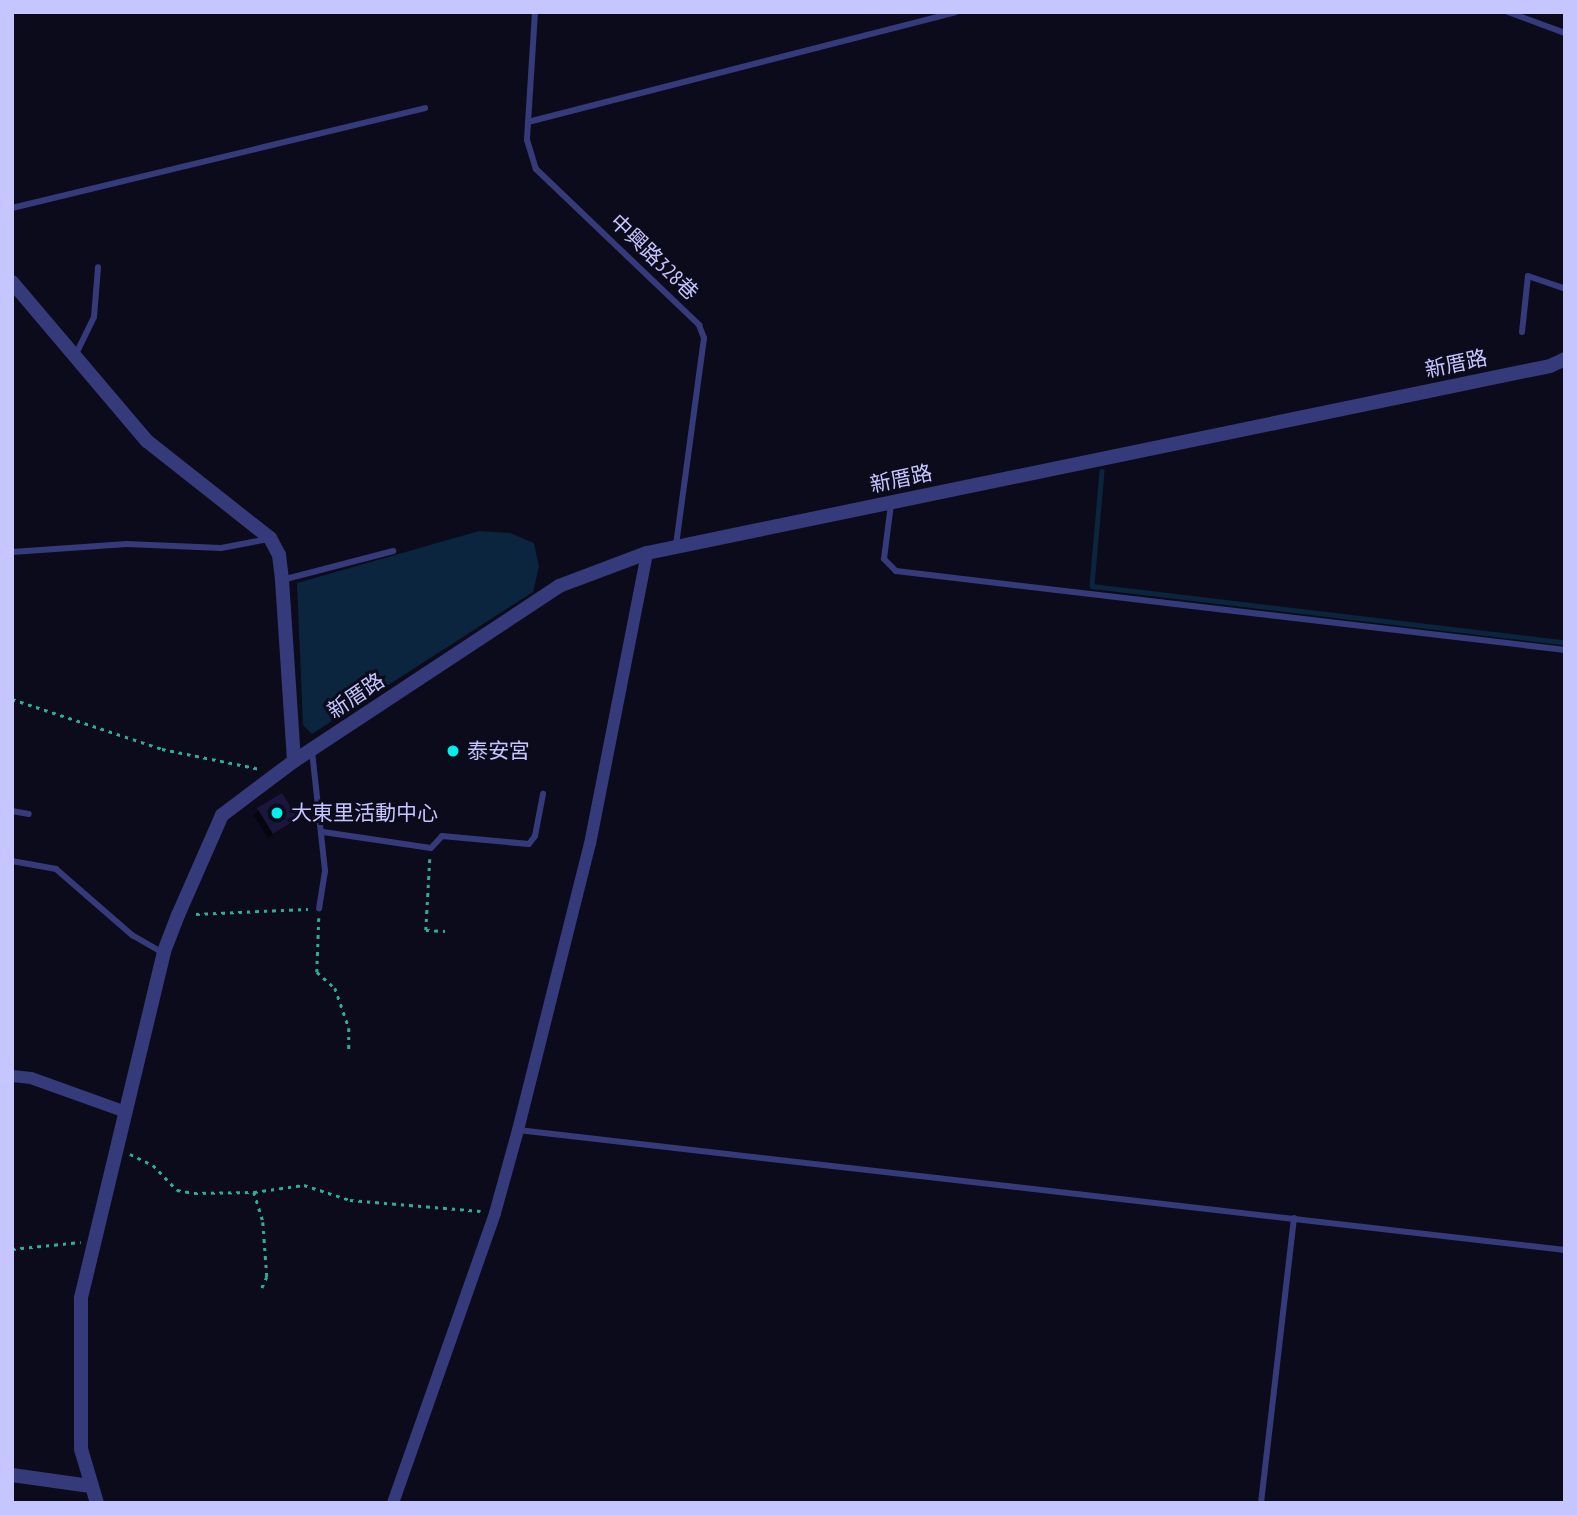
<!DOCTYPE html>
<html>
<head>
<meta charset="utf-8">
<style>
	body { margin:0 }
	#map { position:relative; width:1577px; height:1515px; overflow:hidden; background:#0c0b1b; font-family:"PT Sans Narrow","Noto Sans TC",sans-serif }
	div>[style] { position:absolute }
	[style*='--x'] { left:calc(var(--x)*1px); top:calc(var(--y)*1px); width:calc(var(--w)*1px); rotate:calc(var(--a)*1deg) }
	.water>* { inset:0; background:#0b253f }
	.shadow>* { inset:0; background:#0007 }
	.stream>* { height:4.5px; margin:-2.25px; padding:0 2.25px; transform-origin:2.25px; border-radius:2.25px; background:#0b253f }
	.building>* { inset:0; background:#1a163c }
	.path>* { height:2.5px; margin-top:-1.25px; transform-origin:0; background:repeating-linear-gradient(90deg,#2bad96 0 3.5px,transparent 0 8.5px) }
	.service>* { height:6px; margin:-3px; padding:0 3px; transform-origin:3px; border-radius:3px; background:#353a7b }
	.minor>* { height:12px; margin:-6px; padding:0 6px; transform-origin:6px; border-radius:6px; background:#353a7b }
	.tertiary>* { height:14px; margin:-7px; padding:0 7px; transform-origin:7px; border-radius:7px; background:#353a7b }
	.dots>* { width:19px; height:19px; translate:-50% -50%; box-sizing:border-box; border:4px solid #0c0b1b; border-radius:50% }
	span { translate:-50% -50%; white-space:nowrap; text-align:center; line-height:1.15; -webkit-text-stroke:6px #0c0b1b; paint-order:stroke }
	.street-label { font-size:21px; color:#c5c5ff }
	.poi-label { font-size:21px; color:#c5c5ff }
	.left { translate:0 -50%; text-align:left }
	.frame { position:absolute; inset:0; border:14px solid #c5c5ff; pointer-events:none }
</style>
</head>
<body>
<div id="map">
	<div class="water">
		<div style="clip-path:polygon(479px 531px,510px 533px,534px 543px,539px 567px,533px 592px,312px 734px,303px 725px,297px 583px)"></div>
	</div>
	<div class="shadow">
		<div style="clip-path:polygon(281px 795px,296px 818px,268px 838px,253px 815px)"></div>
	</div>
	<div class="stream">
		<div style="--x:1102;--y:471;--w:115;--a:95"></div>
		<div style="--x:1092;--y:586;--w:476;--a:6.8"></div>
	</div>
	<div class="building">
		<div style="clip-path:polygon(282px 793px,298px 818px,273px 834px,257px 808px)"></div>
	</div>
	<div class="path">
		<div style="--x:12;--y:699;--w:158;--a:18.4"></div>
		<div style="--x:162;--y:749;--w:100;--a:11.5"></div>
		<div style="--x:430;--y:859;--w:71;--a:93.2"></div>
		<div style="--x:426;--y:930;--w:19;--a:3"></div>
		<div style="--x:196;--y:914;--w:112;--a:-2.6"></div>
		<div style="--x:319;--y:918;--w:54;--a:92.1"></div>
		<div style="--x:317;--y:972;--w:24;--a:42"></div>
		<div style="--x:335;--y:988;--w:42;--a:70.7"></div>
		<div style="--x:349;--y:1028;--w:25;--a:90"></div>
		<div style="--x:130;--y:1154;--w:25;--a:26"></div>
		<div style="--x:153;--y:1165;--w:35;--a:46"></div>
		<div style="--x:177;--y:1190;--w:17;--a:10"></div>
		<div style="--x:194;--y:1193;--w:60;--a:-1"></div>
		<div style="--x:254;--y:1192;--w:50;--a:-8"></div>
		<div style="--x:304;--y:1185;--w:48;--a:18.1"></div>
		<div style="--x:350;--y:1200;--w:131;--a:4.8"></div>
		<div style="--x:254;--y:1192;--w:31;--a:73"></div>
		<div style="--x:263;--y:1222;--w:55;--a:85.8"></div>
		<div style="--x:267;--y:1277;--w:17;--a:114"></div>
		<div style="--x:12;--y:1249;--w:69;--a:-5.8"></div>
	</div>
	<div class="service">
		<div style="--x:535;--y:12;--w:128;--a:93.6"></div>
		<div style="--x:527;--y:140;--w:30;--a:73"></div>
		<div style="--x:536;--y:169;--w:226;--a:43.7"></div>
		<div style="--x:699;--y:325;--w:14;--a:69"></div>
		<div style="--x:704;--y:338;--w:209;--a:97.7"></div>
		<div style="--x:1508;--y:12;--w:61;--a:20.2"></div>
		<div style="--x:528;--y:122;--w:441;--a:-14.4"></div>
		<div style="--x:12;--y:208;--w:425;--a:-13.6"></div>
		<div style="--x:1522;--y:332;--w:56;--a:-83.9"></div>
		<div style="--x:1528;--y:276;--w:39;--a:19"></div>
		<div style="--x:75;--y:356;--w:43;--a:-64"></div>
		<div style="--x:94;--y:317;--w:50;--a:-85.4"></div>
		<div style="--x:891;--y:504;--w:55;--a:97.3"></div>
		<div style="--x:884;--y:559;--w:17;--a:45"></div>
		<div style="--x:896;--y:571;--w:674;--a:6.73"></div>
		<div style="--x:12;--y:552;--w:115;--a:-4"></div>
		<div style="--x:127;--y:544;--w:94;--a:2.4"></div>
		<div style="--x:221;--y:548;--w:48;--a:-10.8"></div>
		<div style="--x:282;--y:580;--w:115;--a:-14.6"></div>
		<div style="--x:312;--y:751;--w:121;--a:83.8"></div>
		<div style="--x:325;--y:871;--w:38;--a:99"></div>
		<div style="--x:12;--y:811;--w:17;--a:10"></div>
		<div style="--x:323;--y:832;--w:109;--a:8.4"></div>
		<div style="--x:431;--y:848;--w:16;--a:-47"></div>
		<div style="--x:442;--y:836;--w:87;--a:5.3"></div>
		<div style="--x:529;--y:844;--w:10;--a:-53"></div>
		<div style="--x:535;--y:836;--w:43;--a:-79.2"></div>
		<div style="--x:12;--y:861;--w:45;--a:10.3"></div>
		<div style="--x:56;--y:869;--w:101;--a:41"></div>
		<div style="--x:132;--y:935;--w:34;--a:30"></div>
		<div style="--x:518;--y:1130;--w:1054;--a:6.54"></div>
		<div style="--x:1261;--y:1503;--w:287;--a:-83.4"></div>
	</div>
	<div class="minor">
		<div style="--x:12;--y:1076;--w:19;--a:6"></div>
		<div style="--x:31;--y:1078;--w:101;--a:19.7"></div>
		<div style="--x:393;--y:1503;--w:307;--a:-70.6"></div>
		<div style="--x:495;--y:1213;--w:86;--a:-74.5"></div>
		<div style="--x:518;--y:1130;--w:295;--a:-75.9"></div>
		<div style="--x:590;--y:844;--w:297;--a:-78.9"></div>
	</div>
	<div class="tertiary">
		<div style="--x:12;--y:282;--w:209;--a:49.7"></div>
		<div style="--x:147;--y:441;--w:157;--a:38.3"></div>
		<div style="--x:270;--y:538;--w:19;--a:62"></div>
		<div style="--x:279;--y:555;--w:25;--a:83"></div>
		<div style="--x:282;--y:580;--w:181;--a:86.2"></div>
		<div style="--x:294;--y:761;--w:90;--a:143.1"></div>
		<div style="--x:222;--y:815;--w:109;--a:113.7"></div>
		<div style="--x:178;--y:915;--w:40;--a:111"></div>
		<div style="--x:164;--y:952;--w:356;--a:103.5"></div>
		<div style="--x:81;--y:1298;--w:151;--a:90"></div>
		<div style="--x:81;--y:1449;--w:56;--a:73.5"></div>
		<div style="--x:294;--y:761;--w:318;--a:-33.4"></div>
		<div style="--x:559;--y:586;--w:94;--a:-20.6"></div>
		<div style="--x:647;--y:553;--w:922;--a:-11.7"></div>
		<div style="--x:1550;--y:366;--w:17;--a:-25"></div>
		<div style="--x:12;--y:1475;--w:79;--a:8"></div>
	</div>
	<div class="dots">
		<div style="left:453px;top:751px;background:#00f0ed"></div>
		<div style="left:277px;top:813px;background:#00f0ed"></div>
	</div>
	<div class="street-label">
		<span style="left:654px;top:257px;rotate:44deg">中興路328巷</span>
		<span style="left:1456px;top:364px;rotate:-12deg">新厝路</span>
		<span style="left:901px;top:479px;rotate:-12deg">新厝路</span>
		<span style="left:356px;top:696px;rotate:-34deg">新厝路</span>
	</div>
	<div class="poi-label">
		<span class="left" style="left:467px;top:751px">泰安宮</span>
		<span class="left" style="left:291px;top:813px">大東里活動中心</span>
	</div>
	<div class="frame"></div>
</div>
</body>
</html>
